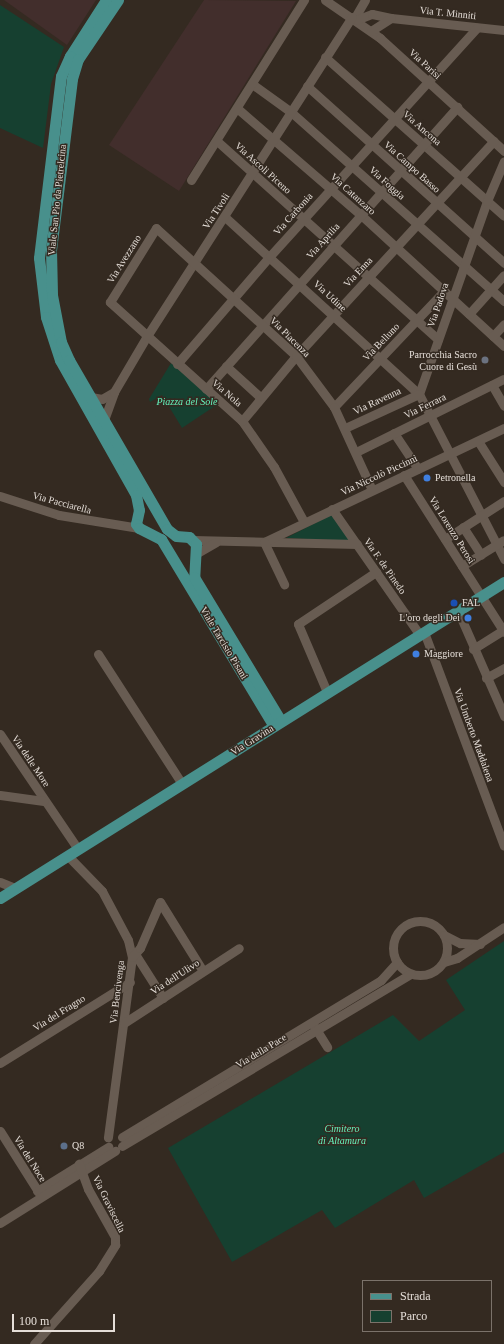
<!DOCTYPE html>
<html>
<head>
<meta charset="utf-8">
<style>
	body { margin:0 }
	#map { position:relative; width:504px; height:1344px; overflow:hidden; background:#342a21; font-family:"Times New Roman",serif }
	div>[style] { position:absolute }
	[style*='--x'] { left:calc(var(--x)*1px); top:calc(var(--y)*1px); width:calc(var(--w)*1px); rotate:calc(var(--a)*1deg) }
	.education>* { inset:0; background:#422e2c }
	.green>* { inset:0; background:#164030 }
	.minor>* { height:9px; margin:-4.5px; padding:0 4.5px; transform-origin:4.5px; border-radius:4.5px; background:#685c52 }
	.minor>.ring { margin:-4.5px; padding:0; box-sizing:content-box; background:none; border:9px solid #685c52; border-radius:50% }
	.major>* { height:11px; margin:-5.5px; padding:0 5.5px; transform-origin:5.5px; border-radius:5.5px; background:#48908c }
	.dots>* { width:11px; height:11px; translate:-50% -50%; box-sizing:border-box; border:2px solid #342a21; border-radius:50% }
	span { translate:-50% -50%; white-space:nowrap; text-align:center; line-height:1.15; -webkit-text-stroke:3px #342a21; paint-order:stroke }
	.street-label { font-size:10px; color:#e5ded8 }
	.poi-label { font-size:10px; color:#e5ded8 }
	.right { translate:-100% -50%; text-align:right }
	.left { translate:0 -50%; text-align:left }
	.park-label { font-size:10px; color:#64f4bd; font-style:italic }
	.legend { position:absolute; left:362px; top:1280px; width:130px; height:52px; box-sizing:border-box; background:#342a21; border:1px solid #7b726a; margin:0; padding:5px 7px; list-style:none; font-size:12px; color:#e5ded8 }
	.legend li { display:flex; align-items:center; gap:8px; height:20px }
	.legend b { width:20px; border:1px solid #7b726a }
	.scale { position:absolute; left:12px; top:1314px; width:103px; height:18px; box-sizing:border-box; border:2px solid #e5ded8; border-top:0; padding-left:5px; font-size:12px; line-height:14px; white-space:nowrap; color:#e5ded8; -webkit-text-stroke:3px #342a21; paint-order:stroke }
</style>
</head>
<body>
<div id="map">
	<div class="education">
		<div style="clip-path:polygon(4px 0,96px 0,67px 45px)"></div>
		<div style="clip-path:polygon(204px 0,296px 1px,179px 191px,109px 145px)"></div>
	</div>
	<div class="green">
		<div style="clip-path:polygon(0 5px,64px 47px,51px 84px,43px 148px,0 128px)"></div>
		<div style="clip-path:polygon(171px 363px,218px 404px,182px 428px,162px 395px,150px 402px,149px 399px)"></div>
		<div style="clip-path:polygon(331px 515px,351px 541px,286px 538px)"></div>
		<div style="clip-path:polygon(504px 941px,504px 1152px,424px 1198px,414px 1180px,335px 1228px,322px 1210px,232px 1262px,168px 1148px,393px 1015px,419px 1041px,465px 1010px,446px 980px)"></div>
	</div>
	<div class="minor">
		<div style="--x:325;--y:0;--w:67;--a:34.6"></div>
		<div style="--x:380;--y:38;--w:168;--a:42.3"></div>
		<div style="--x:391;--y:18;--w:114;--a:6.1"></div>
		<div style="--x:354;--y:19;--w:22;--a:-60"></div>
		<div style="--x:356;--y:20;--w:17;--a:-21"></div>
		<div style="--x:372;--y:14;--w:19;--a:12"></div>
		<div style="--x:391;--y:18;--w:24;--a:147"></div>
		<div style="--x:325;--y:57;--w:239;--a:41.6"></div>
		<div style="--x:252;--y:84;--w:48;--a:35.7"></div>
		<div style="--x:291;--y:112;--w:285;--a:41.6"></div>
		<div style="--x:307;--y:86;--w:265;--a:41.9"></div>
		<div style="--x:238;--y:109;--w:162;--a:40.8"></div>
		<div style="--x:361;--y:215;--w:194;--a:42.5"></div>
		<div style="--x:217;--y:141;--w:297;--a:41.9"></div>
		<div style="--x:191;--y:180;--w:213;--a:-57.9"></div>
		<div style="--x:225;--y:217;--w:263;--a:42.4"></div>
		<div style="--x:419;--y:394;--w:186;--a:62.7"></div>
		<div style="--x:469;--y:314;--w:52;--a:-48.1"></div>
		<div style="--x:493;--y:336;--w:16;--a:-47"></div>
		<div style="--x:177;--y:364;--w:143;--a:-49.3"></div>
		<div style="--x:270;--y:256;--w:308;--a:-47.8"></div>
		<div style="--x:226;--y:366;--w:47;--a:42.4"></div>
		<div style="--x:492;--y:385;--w:24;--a:60"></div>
		<div style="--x:206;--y:389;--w:378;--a:-48.3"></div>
		<div style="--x:419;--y:394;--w:205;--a:-70.6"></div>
		<div style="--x:487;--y:201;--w:43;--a:-67"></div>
		<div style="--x:91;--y:397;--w:11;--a:10"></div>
		<div style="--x:102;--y:399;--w:14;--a:-30"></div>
		<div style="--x:334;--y:407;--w:160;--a:-46.5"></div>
		<div style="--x:104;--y:420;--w:30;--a:-70"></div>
		<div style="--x:114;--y:392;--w:65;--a:-59.5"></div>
		<div style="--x:147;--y:336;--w:379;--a:-57.3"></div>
		<div style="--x:242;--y:421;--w:85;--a:-50.3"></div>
		<div style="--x:296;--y:356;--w:292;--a:-47.4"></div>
		<div style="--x:345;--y:428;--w:81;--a:-24.7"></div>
		<div style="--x:394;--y:433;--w:43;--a:56.3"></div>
		<div style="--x:478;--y:441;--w:49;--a:57.6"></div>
		<div style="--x:356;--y:452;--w:165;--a:-26.3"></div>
		<div style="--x:404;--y:475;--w:186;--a:57.5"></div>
		<div style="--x:0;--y:496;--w:62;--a:17.9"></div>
		<div style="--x:59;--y:515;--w:81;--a:9.2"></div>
		<div style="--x:332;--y:509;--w:154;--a:55.1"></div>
		<div style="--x:304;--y:522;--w:63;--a:-118.6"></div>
		<div style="--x:274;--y:467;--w:56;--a:-124.8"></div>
		<div style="--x:242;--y:421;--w:178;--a:-138"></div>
		<div style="--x:110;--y:302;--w:87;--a:-58.1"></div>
		<div style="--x:156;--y:228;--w:190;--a:42.4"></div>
		<div style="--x:296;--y:356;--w:64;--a:53.3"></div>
		<div style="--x:334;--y:407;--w:91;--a:65.4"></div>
		<div style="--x:463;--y:527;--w:33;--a:57"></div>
		<div style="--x:445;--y:539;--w:70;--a:-32.8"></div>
		<div style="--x:193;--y:540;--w:164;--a:1.4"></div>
		<div style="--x:264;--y:542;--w:266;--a:-25.4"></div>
		<div style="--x:264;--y:542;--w:47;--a:64.5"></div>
		<div style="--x:197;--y:553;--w:22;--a:-30"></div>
		<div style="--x:462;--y:566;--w:49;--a:-31.8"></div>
		<div style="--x:458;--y:611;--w:115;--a:66.3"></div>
		<div style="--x:424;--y:632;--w:228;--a:69.5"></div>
		<div style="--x:473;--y:649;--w:36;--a:-32"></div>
		<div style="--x:98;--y:654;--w:155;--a:57.1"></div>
		<div style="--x:486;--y:678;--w:21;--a:-29"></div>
		<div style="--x:327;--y:692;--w:74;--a:-113.1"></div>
		<div style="--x:298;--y:624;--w:94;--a:-33.7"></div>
		<div style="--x:0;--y:734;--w:139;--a:55.9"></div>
		<div style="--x:0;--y:795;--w:44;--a:7.8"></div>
		<div style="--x:68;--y:856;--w:49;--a:45.8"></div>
		<div style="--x:102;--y:891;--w:55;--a:62"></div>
		<div style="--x:128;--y:940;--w:17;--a:77"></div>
		<div style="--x:132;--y:957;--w:182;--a:97.6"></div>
		<div style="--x:0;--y:882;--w:16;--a:22"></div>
		<div style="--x:160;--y:902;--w:81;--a:58.1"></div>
		<div class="ring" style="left:393px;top:921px;width:45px;height:45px"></div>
		<div style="--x:444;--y:935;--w:18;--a:27"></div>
		<div style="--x:460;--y:943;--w:20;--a:3"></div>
		<div style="--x:135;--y:954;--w:52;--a:57.5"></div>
		<div style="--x:132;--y:957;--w:12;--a:-48"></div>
		<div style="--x:140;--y:948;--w:50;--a:-66.5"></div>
		<div style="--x:444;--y:962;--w:14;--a:-17"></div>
		<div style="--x:457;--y:958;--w:56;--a:-33.4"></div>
		<div style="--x:124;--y:1023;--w:137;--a:-33.1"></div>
		<div style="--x:314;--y:1026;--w:25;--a:58"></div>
		<div style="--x:0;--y:1063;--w:153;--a:-31.9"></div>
		<div style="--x:0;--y:1131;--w:77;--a:57.8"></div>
		<div style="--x:122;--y:1137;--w:303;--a:-31.2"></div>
		<div style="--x:381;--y:980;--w:24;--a:-48"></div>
		<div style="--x:122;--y:1146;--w:336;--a:-30.8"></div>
		<div style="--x:37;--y:1191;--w:84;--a:-31.8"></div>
		<div style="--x:0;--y:1223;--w:136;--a:-32.1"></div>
		<div style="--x:34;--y:1344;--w:98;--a:-48.3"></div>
		<div style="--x:99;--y:1271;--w:31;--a:-58"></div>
		<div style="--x:115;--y:1245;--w:8;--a:-90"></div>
		<div style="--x:115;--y:1237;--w:55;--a:-119.4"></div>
		<div style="--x:88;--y:1189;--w:27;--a:-110"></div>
	</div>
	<div class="major">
		<div style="--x:106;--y:0;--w:67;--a:122.7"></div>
		<div style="--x:70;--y:56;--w:22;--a:114"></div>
		<div style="--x:61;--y:76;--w:183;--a:96.9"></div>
		<div style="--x:39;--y:258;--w:59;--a:83.2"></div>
		<div style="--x:46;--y:317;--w:45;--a:72"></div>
		<div style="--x:60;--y:360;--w:155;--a:60.6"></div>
		<div style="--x:136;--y:495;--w:15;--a:79"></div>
		<div style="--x:139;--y:510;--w:14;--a:102"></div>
		<div style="--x:136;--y:524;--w:5;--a:53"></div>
		<div style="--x:139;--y:528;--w:25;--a:27"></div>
		<div style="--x:161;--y:539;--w:218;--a:58.9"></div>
		<div style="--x:118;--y:0;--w:71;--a:124.1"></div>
		<div style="--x:78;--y:59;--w:21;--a:107"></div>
		<div style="--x:72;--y:79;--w:172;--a:97"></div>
		<div style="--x:51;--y:250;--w:45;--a:88.7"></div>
		<div style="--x:52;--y:295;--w:48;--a:79.2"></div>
		<div style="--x:61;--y:342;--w:20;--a:66"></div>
		<div style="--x:69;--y:360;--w:195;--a:59.9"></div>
		<div style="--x:167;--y:529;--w:11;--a:38"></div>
		<div style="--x:176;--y:536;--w:13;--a:4"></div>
		<div style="--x:189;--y:537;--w:10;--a:45"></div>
		<div style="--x:196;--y:544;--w:33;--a:93"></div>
		<div style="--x:194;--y:577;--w:168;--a:58.9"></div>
		<div style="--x:0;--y:898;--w:595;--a:-32.09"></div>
	</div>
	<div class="dots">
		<div style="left:485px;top:360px;background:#6b7280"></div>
		<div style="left:427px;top:478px;background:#3f7fe0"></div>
		<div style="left:454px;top:603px;background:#1a4fb4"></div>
		<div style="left:468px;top:618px;background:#3f7fe0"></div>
		<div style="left:416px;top:654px;background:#3f7fe0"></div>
		<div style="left:64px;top:1146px;background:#5c6f8a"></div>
	</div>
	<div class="street-label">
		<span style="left:448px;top:13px;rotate:6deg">Via T. Minniti</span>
		<span style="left:425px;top:64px;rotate:42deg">Via Parisi</span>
		<span style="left:422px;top:128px;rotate:41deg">Via Ancona</span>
		<span style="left:412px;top:167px;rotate:42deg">Via Campo Basso</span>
		<span style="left:263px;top:168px;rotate:42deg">Via Ascoli Piceno</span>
		<span style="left:387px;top:183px;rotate:42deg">Via Foggia</span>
		<span style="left:353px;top:194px;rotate:42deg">Via Catanzaro</span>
		<span style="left:57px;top:200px;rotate:-84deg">Viale San Pio da Pietrelcina</span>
		<span style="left:216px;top:211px;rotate:-57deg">Via Tivoli</span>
		<span style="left:293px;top:214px;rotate:-48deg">Via Carbonia</span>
		<span style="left:323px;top:241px;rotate:-48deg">Via Aprilia</span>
		<span style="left:124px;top:259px;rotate:-58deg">Via Avezzano</span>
		<span style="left:358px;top:272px;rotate:-47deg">Via Enna</span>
		<span style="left:330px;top:296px;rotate:43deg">Via Udine</span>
		<span style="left:438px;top:305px;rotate:-71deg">Via Padova</span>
		<span style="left:290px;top:337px;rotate:45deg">Via Piacenza</span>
		<span style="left:381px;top:342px;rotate:-46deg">Via Belluno</span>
		<span style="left:227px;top:393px;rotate:41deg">Via Nola</span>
		<span style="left:377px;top:401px;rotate:-25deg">Via Ravenna</span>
		<span style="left:425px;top:406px;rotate:-26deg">Via Ferrara</span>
		<span style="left:379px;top:475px;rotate:-25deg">Via Niccolò Piccinni</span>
		<span style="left:62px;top:503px;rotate:15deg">Via Pacciarella</span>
		<span style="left:452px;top:530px;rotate:58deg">Via Lorenzo Perosi</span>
		<span style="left:385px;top:566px;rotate:55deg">Via F. de Pinedo</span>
		<span style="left:224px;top:643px;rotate:59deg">Viale Tarcisio Pisani</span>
		<span style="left:474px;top:735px;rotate:70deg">Via Umberto Maddalena</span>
		<span style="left:252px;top:740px;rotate:-32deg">Via Gravina</span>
		<span style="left:31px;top:761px;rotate:56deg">Via delle More</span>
		<span style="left:175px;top:977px;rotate:-33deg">Via dell'Ulivo</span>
		<span style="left:117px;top:992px;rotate:-83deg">Via Bencivenga</span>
		<span style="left:59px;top:1013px;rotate:-32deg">Via del Fragno</span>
		<span style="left:261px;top:1051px;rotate:-31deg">Via della Pace</span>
		<span style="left:30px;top:1159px;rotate:58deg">Via del Noce</span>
		<span style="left:109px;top:1204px;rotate:64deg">Via Graviscella</span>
	</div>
	<div class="poi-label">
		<span class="right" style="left:477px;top:360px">Parrocchia Sacro<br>Cuore di Gesù</span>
		<span class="left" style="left:435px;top:478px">Petronella</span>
		<span class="left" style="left:462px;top:603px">FAL</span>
		<span class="right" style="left:460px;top:618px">L'oro degli Dei</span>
		<span class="left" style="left:424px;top:654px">Maggiore</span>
		<span class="left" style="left:72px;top:1146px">Q8</span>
	</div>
	<div class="park-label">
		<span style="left:187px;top:402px">Piazza del Sole</span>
		<span style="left:342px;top:1134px">Cimitero<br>di Altamura</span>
	</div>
	<ul class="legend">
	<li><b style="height:5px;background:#48908c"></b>Strada</li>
	<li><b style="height:11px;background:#164030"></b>Parco</li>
	</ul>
	<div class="scale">100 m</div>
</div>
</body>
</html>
